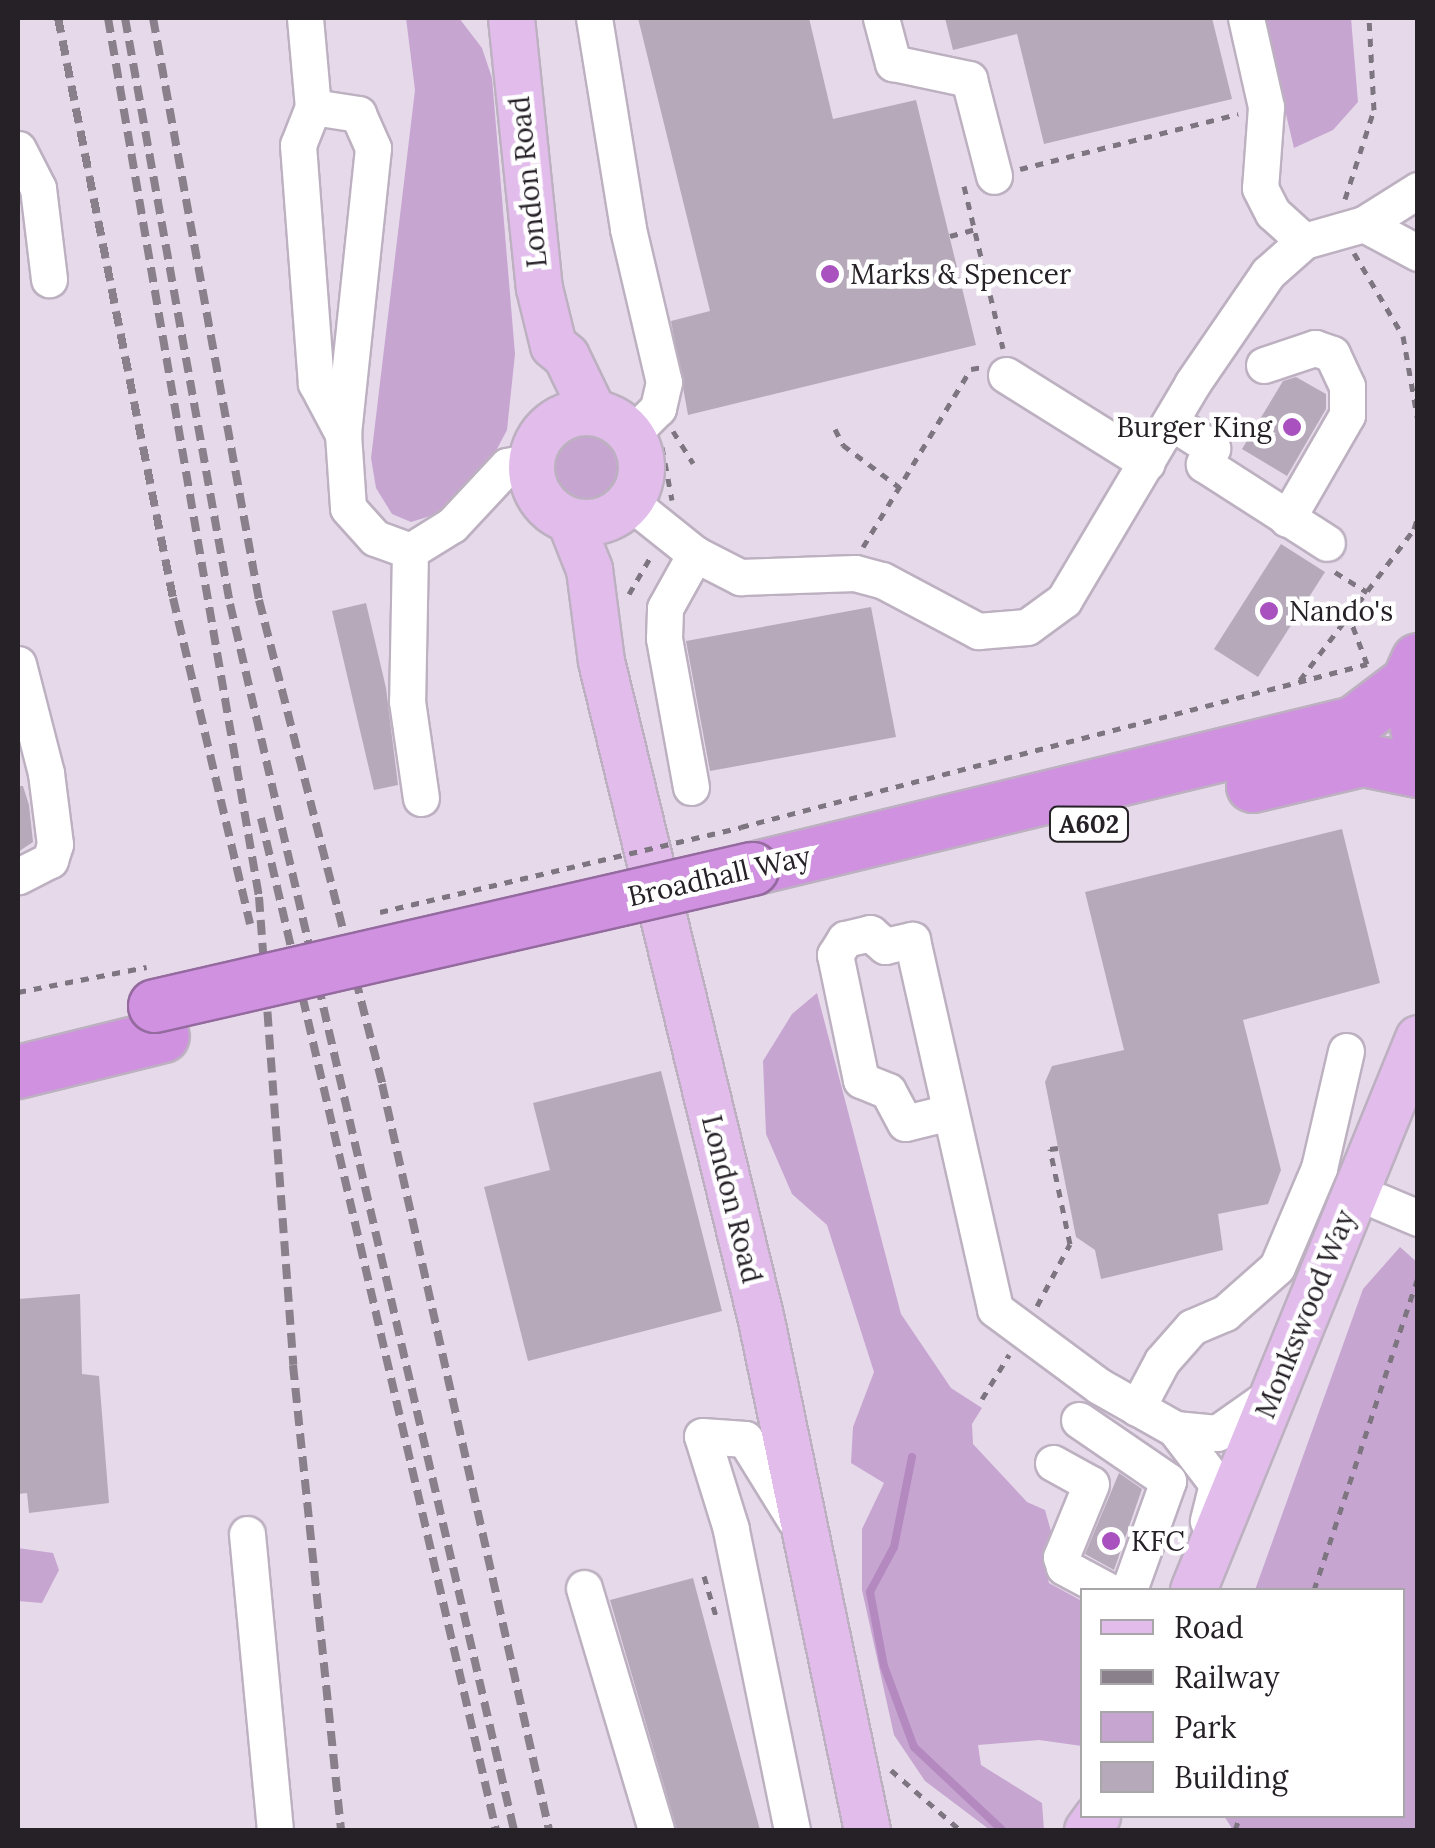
<!DOCTYPE html>
<html>
<head>
<meta charset="utf-8">
<style>
	body { margin:0 }
	#map { position:relative; width:1435px; height:1848px; overflow:hidden; background:#e6daea; font-family:Lora,serif }
	div>[style] { position:absolute }
	[style*='--x'] { left:calc(var(--x)*1px); top:calc(var(--y)*1px); width:calc(var(--w)*1px); rotate:calc(var(--a)*1deg) }
	.green>* { inset:0; background:#c7a5d1 }
	.round { border-radius:50% }
	.stream>* { height:8px; margin:-4px; padding:0 4px; transform-origin:4px; border-radius:4px; background:#b389bf }
	.building>* { inset:0; background:#b6aaba }
	.path>* { height:5px; margin-top:-2.5px; transform-origin:0; background:repeating-linear-gradient(90deg,#7d757f 0 8px,transparent 0 16px) }
	.roads { filter:drop-shadow(2px 0 #bdb1c1) drop-shadow(-2px 0 #bdb1c1) drop-shadow(0 2px #bdb1c1) drop-shadow(0 -2px #bdb1c1) }
	.minor>* { height:35px; margin:-17.5px; padding:0 17.5px; transform-origin:17.5px; border-radius:17.5px; background:#fff }
	.major>* { height:45px; margin:-22.5px; padding:0 22.5px; transform-origin:22.5px; border-radius:22.5px; background:#e2bdec }
	.major>.ring { margin:-22.5px; padding:0; box-sizing:content-box; background:none; border:45px solid #e2bdec; border-radius:50% }
	.highway>* { height:52px; margin:-26px; padding:0 26px; transform-origin:26px; border-radius:26px; background:#cf91e0 }
	.rail>* { height:8px; margin-top:-4px; transform-origin:0; background:repeating-linear-gradient(90deg,#89808b 0 15px,transparent 0 23px) }
	.path-bridge>* { height:5px; margin-top:-2.5px; transform-origin:0; background:repeating-linear-gradient(90deg,#7d757f 0 8px,transparent 0 16px) }
	.bridges { filter:drop-shadow(2px 0 #946a9f) drop-shadow(-2px 0 #946a9f) drop-shadow(0 2px #946a9f) drop-shadow(0 -2px #946a9f) }
	.highway-bridge>* { height:52px; margin:-26px; padding:0 26px; transform-origin:26px; border-radius:26px; background:#cf91e0 }
	.dots>* { width:28px; height:28px; translate:-50% -50%; box-sizing:border-box; border:5px solid #fff; border-radius:50% }
	span { translate:-50% -50%; white-space:nowrap; text-align:center; line-height:1.15; -webkit-text-stroke:9px #fff; paint-order:stroke }
	.shield-label span { padding:2px 8px; background:#fff; border:2px solid; border-radius:8px; -webkit-text-stroke-width:0 }
	.shield-label { font-size:25px; color:#262127; font-weight:700 }
	.street-label { font-size:28px; color:#262127 }
	.poi-label { font-size:28px; color:#262127 }
	.left { translate:0 -50%; text-align:left }
	.right { translate:-100% -50%; text-align:right }
	.frame { position:absolute; inset:0; border:20px solid #262127; pointer-events:none }
	.legend { position:absolute; left:1080px; top:1588px; width:325px; height:230px; box-sizing:border-box; background:#fff; border:2px solid #a8a6a9; margin:0; padding:12px 18px; list-style:none; font-size:30px; color:#262127 }
	.legend li { display:flex; align-items:center; gap:20px; height:50px }
	.legend b { width:50px; border:2px solid #a8a6a9 }
</style>
</head>
<body>
<div id="map">
	<div class="green">
		<div style="clip-path:polygon(406px 18px,459px 18px,482px 48px,492px 78px,515px 354px,507px 430px,488px 466px,440px 513px,411px 522px,392px 514px,376px 488px,371px 458px,415px 90px)"></div>
		<div style="clip-path:polygon(1263px 18px,1351px 18px,1358px 102px,1333px 130px,1294px 148px)"></div>
		<div class="round" style="left:552px;top:428px;width:72px;height:72px"></div>
		<div style="clip-path:polygon(817px 993px,901px 1314px,951px 1388px,982px 1408px,972px 1424px,973px 1444px,1027px 1502px,1045px 1510px,1054px 1542px,1044px 1564px,1049px 1583px,1082px 1601px,1082px 1746px,1039px 1740px,978px 1745px,981px 1765px,1042px 1803px,1044px 1830px,990px 1830px,925px 1781px,894px 1735px,862px 1590px,862px 1529px,884px 1483px,851px 1463px,853px 1427px,874px 1372px,827px 1225px,792px 1194px,766px 1134px,763px 1061px,792px 1014px)"></div>
		<div style="clip-path:polygon(1400px 1247px,1418px 1263px,1417px 1830px,1233px 1830px,1224px 1816px,1402px 1816px,1402px 1590px,1255px 1590px,1363px 1289px)"></div>
		<div style="clip-path:polygon(18px 1548px,53px 1553px,59px 1570px,42px 1603px,18px 1601px)"></div>
	</div>
	<div class="stream">
		<div style="--x:912;--y:1457;--w:92;--a:101.3"></div>
		<div style="--x:894;--y:1547;--w:51;--a:118.1"></div>
		<div style="--x:870;--y:1592;--w:75;--a:79.3"></div>
		<div style="--x:884;--y:1666;--w:86;--a:69.7"></div>
		<div style="--x:914;--y:1747;--w:121;--a:43.3"></div>
	</div>
	<div class="building">
		<div style="clip-path:polygon(638px 18px,809px 18px,833px 119px,916px 100px,976px 345px,688px 415px,671px 321px,710px 311px)"></div>
		<div style="clip-path:polygon(945px 18px,1212px 18px,1232px 99px,1044px 144px,1017px 34px,953px 50px)"></div>
		<div style="clip-path:polygon(1296px 377px,1326px 394px,1326px 409px,1287px 476px,1242px 449px,1283px 381px)"></div>
		<div style="clip-path:polygon(1281px 544px,1325px 572px,1258px 677px,1214px 649px)"></div>
		<div style="clip-path:polygon(366px 603px,386px 688px,398px 785px,374px 790px,332px 611px)"></div>
		<div style="clip-path:polygon(871px 607px,896px 737px,710px 771px,686px 641px)"></div>
		<div style="clip-path:polygon(18px 786px,23px 786px,29px 805px,33px 842px,18px 852px)"></div>
		<div style="clip-path:polygon(1342px 829px,1380px 983px,1243px 1020px,1281px 1170px,1268px 1204px,1218px 1214px,1223px 1250px,1101px 1279px,1095px 1250px,1076px 1237px,1045px 1082px,1052px 1066px,1124px 1050px,1085px 892px)"></div>
		<div style="clip-path:polygon(661px 1071px,722px 1311px,528px 1361px,484px 1187px,550px 1170px,533px 1103px)"></div>
		<div style="clip-path:polygon(80px 1294px,82px 1374px,99px 1376px,109px 1503px,29px 1513px,27px 1493px,18px 1494px,18px 1299px)"></div>
		<div style="clip-path:polygon(1119px 1473px,1142px 1489px,1114px 1570px,1085px 1554px)"></div>
		<div style="clip-path:polygon(693px 1578px,732px 1725px,760px 1830px,677px 1830px,610px 1600px)"></div>
	</div>
	<div class="path">
		<div style="--x:1020;--y:169;--w:225;--a:-14.2"></div>
		<div style="--x:964;--y:186;--w:167;--a:76.5"></div>
		<div style="--x:1345;--y:199;--w:94;--a:-72"></div>
		<div style="--x:1374;--y:110;--w:92;--a:-93.1"></div>
		<div style="--x:950;--y:236;--w:24;--a:-15"></div>
		<div style="--x:1354;--y:253;--w:96;--a:59.4"></div>
		<div style="--x:1403;--y:336;--w:86;--a:80"></div>
		<div style="--x:835;--y:429;--w:18;--a:63"></div>
		<div style="--x:843;--y:445;--w:70;--a:36.9"></div>
		<div style="--x:673;--y:431;--w:38;--a:58"></div>
		<div style="--x:662;--y:447;--w:54;--a:79.3"></div>
		<div style="--x:863;--y:547;--w:208;--a:-58.8"></div>
		<div style="--x:971;--y:369;--w:11;--a:-10"></div>
		<div style="--x:1335;--y:572;--w:38;--a:32"></div>
		<div style="--x:629;--y:594;--w:44;--a:-59.9"></div>
		<div style="--x:1300;--y:680;--w:189;--a:-52.9"></div>
		<div style="--x:1414;--y:529;--w:14;--a:-73"></div>
		<div style="--x:741;--y:827;--w:647;--a:-14.59"></div>
		<div style="--x:1367;--y:664;--w:51;--a:-110.6"></div>
		<div style="--x:18;--y:992;--w:131;--a:-11"></div>
		<div style="--x:1037;--y:1306;--w:70;--a:-62"></div>
		<div style="--x:1070;--y:1244;--w:97;--a:-101.9"></div>
		<div style="--x:1050;--y:1149;--w:8;--a:-7"></div>
		<div style="--x:982;--y:1399;--w:52;--a:-58.5"></div>
		<div style="--x:704;--y:1576;--w:42;--a:73.3"></div>
		<div style="--x:1314;--y:1590;--w:329;--a:-71.6"></div>
		<div style="--x:891;--y:1770;--w:91;--a:41"></div>
		<div style="--x:1235;--y:1830;--w:15;--a:-70"></div>
	</div>
	<div class="roads">
		<div class="minor">
			<div style="--x:305;--y:18;--w:89;--a:84.9"></div>
			<div style="--x:313;--y:107;--w:41;--a:111.5"></div>
			<div style="--x:298;--y:145;--w:239;--a:85.7"></div>
			<div style="--x:316;--y:383;--w:58;--a:62.1"></div>
			<div style="--x:594;--y:18;--w:214;--a:80.8"></div>
			<div style="--x:628;--y:229;--w:157;--a:76.8"></div>
			<div style="--x:664;--y:382;--w:27;--a:103"></div>
			<div style="--x:658;--y:408;--w:37;--a:135"></div>
			<div style="--x:881;--y:18;--w:47;--a:75.1"></div>
			<div style="--x:893;--y:63;--w:78;--a:11.9"></div>
			<div style="--x:969;--y:79;--w:100;--a:75.5"></div>
			<div style="--x:1246;--y:18;--w:91;--a:77.3"></div>
			<div style="--x:1266;--y:107;--w:81;--a:94.2"></div>
			<div style="--x:1260;--y:188;--w:28;--a:63"></div>
			<div style="--x:1273;--y:213;--w:42;--a:42.1"></div>
			<div style="--x:313;--y:107;--w:46;--a:8.8"></div>
			<div style="--x:358;--y:114;--w:37;--a:66"></div>
			<div style="--x:373;--y:148;--w:288;--a:96"></div>
			<div style="--x:343;--y:434;--w:74;--a:86.1"></div>
			<div style="--x:348;--y:508;--w:40;--a:48"></div>
			<div style="--x:375;--y:538;--w:37;--a:20"></div>
			<div style="--x:410;--y:551;--w:49;--a:-31.8"></div>
			<div style="--x:452;--y:525;--w:81;--a:-47"></div>
			<div style="--x:507;--y:466;--w:25;--a:-12"></div>
			<div style="--x:18;--y:149;--w:44;--a:62.9"></div>
			<div style="--x:38;--y:188;--w:92;--a:83.1"></div>
			<div style="--x:1364;--y:224;--w:61;--a:28.2"></div>
			<div style="--x:1264;--y:365;--w:54;--a:-18.4"></div>
			<div style="--x:1315;--y:348;--w:18;--a:19"></div>
			<div style="--x:1332;--y:354;--w:35;--a:65"></div>
			<div style="--x:1347;--y:386;--w:29;--a:90"></div>
			<div style="--x:1347;--y:415;--w:120;--a:120"></div>
			<div style="--x:1006;--y:375;--w:166;--a:32"></div>
			<div style="--x:1171;--y:422;--w:49;--a:32.4"></div>
			<div style="--x:1212;--y:448;--w:18;--a:117"></div>
			<div style="--x:1204;--y:464;--w:146;--a:32.7"></div>
			<div style="--x:630;--y:502;--w:83;--a:38.7"></div>
			<div style="--x:695;--y:554;--w:51;--a:27.1"></div>
			<div style="--x:740;--y:577;--w:115;--a:-2"></div>
			<div style="--x:855;--y:573;--w:28;--a:15"></div>
			<div style="--x:882;--y:580;--w:109;--a:28"></div>
			<div style="--x:978;--y:631;--w:49;--a:-4.7"></div>
			<div style="--x:1027;--y:627;--w:46;--a:-36.1"></div>
			<div style="--x:1064;--y:600;--w:251;--a:-59.3"></div>
			<div style="--x:1192;--y:384;--w:135;--a:-55.6"></div>
			<div style="--x:1268;--y:273;--w:48;--a:-41.6"></div>
			<div style="--x:1304;--y:241;--w:62;--a:-15.8"></div>
			<div style="--x:1364;--y:224;--w:64;--a:-32.2"></div>
			<div style="--x:410;--y:551;--w:150;--a:91.1"></div>
			<div style="--x:407;--y:701;--w:98;--a:81.8"></div>
			<div style="--x:18;--y:664;--w:113;--a:75.6"></div>
			<div style="--x:46;--y:773;--w:72;--a:82.8"></div>
			<div style="--x:55;--y:844;--w:17;--a:107"></div>
			<div style="--x:50;--y:860;--w:36;--a:153"></div>
			<div style="--x:691;--y:787;--w:151;--a:-100.3"></div>
			<div style="--x:664;--y:638;--w:30;--a:-88"></div>
			<div style="--x:665;--y:608;--w:62;--a:-60.9"></div>
			<div style="--x:950;--y:1112;--w:46;--a:166.3"></div>
			<div style="--x:905;--y:1123;--w:36;--a:-118"></div>
			<div style="--x:888;--y:1091;--w:29;--a:-158"></div>
			<div style="--x:861;--y:1080;--w:128;--a:-101.7"></div>
			<div style="--x:835;--y:955;--w:19;--a:-58"></div>
			<div style="--x:845;--y:939;--w:26;--a:-13"></div>
			<div style="--x:870;--y:933;--w:20;--a:41"></div>
			<div style="--x:885;--y:946;--w:28;--a:-13"></div>
			<div style="--x:912;--y:940;--w:378;--a:77.3"></div>
			<div style="--x:995;--y:1309;--w:129;--a:36.5"></div>
			<div style="--x:1099;--y:1386;--w:87;--a:29.5"></div>
			<div style="--x:1175;--y:1429;--w:69;--a:52.6"></div>
			<div style="--x:1217;--y:1484;--w:38;--a:104"></div>
			<div style="--x:1380;--y:1202;--w:41;--a:22.8"></div>
			<div style="--x:1137;--y:1408;--w:53;--a:-62"></div>
			<div style="--x:1162;--y:1361;--w:45;--a:-48.6"></div>
			<div style="--x:1192;--y:1327;--w:36;--a:-23"></div>
			<div style="--x:1225;--y:1313;--w:69;--a:-41.5"></div>
			<div style="--x:1277;--y:1267;--w:108;--a:-67"></div>
			<div style="--x:1319;--y:1168;--w:120;--a:-77"></div>
			<div style="--x:1079;--y:1420;--w:108;--a:34.4"></div>
			<div style="--x:1168;--y:1481;--w:116;--a:109.7"></div>
			<div style="--x:1175;--y:1429;--w:42;--a:5.4"></div>
			<div style="--x:1217;--y:1433;--w:66;--a:-35.1"></div>
			<div style="--x:1053;--y:1463;--w:43;--a:28.9"></div>
			<div style="--x:1091;--y:1484;--w:79;--a:112.3"></div>
			<div style="--x:1061;--y:1557;--w:10;--a:73"></div>
			<div style="--x:1064;--y:1567;--w:49;--a:28.1"></div>
			<div style="--x:247;--y:1534;--w:297;--a:84.6"></div>
			<div style="--x:584;--y:1588;--w:252;--a:73.4"></div>
			<div style="--x:792;--y:1830;--w:307;--a:-101.5"></div>
			<div style="--x:731;--y:1529;--w:97;--a:-107.3"></div>
			<div style="--x:702;--y:1436;--w:43;--a:4"></div>
			<div style="--x:745;--y:1439;--w:95;--a:58.3"></div>
		</div>
		<div class="major">
			<div style="--x:511;--y:18;--w:271;--a:84.1"></div>
			<div style="--x:539;--y:288;--w:59;--a:76.2"></div>
			<div style="--x:553;--y:345;--w:17;--a:40"></div>
			<div style="--x:566;--y:356;--w:62;--a:64.3"></div>
			<div class="ring" style="left:531px;top:412px;width:65px;height:65px"></div>
			<div style="--x:570;--y:521;--w:52;--a:68.4"></div>
			<div style="--x:589;--y:569;--w:93;--a:82.6"></div>
			<div style="--x:601;--y:661;--w:678;--a:76.35"></div>
			<div style="--x:761;--y:1320;--w:521;--a:78.26"></div>
			<div style="--x:1193;--y:1590;--w:596;--a:-67.82"></div>
			<div style="--x:1087;--y:1830;--w:17;--a:-54"></div>
		</div>
		<div class="highway">
			<div style="--x:1418;--y:660;--w:24;--a:114"></div>
			<div style="--x:1408;--y:682;--w:52;--a:78.9"></div>
			<div style="--x:1253;--y:786;--w:113;--a:-13.3"></div>
			<div style="--x:1363;--y:760;--w:56;--a:11.3"></div>
			<div style="--x:752;--y:869;--w:619;--a:-13.63"></div>
			<div style="--x:1354;--y:723;--w:68;--a:-37.2"></div>
			<div style="--x:18;--y:1072;--w:149;--a:-13.9"></div>
		</div>
	</div>
	<div class="rail">
		<div style="--x:58;--y:18;--w:591;--a:78.79"></div>
		<div style="--x:173;--y:598;--w:335;--a:76.7"></div>
		<div style="--x:108;--y:18;--w:892;--a:80.25"></div>
		<div style="--x:259;--y:897;--w:469;--a:85.8"></div>
		<div style="--x:293;--y:1365;--w:467;--a:84.1"></div>
		<div style="--x:125;--y:18;--w:595;--a:79.84"></div>
		<div style="--x:230;--y:604;--w:1258;--a:76.96"></div>
		<div style="--x:153;--y:18;--w:592;--a:79.68"></div>
		<div style="--x:259;--y:600;--w:499;--a:75.7"></div>
		<div style="--x:382;--y:1084;--w:764;--a:77.38"></div>
		<div style="--x:261;--y:818;--w:1039;--a:76.93"></div>
	</div>
	<div class="path-bridge">
		<div style="--x:380;--y:912;--w:371;--a:-13.2"></div>
	</div>
	<div class="bridges">
		<div class="highway-bridge">
			<div style="--x:155;--y:1006;--w:613;--a:-12.92"></div>
		</div>
	</div>
	<div class="dots">
		<div style="left:830px;top:274px;background:#a851bf"></div>
		<div style="left:1292px;top:427px;background:#a851bf"></div>
		<div style="left:1269px;top:611px;background:#a851bf"></div>
		<div style="left:1111px;top:1541px;background:#a851bf"></div>
	</div>
	<div class="shield-label">
		<span style="left:1089px;top:824px">A602</span>
	</div>
	<div class="street-label">
		<span style="left:528px;top:182px;rotate:-96deg">London Road</span>
		<span style="left:719px;top:876px;rotate:-13deg">Broadhall Way</span>
		<span style="left:732px;top:1199px;rotate:76deg">London Road</span>
		<span style="left:1305px;top:1314px;rotate:-68deg">Monkswood Way</span>
	</div>
	<div class="poi-label">
		<span class="left" style="left:850px;top:274px">Marks &amp; Spencer</span>
		<span class="right" style="left:1272px;top:427px">Burger King</span>
		<span class="left" style="left:1289px;top:611px">Nando's</span>
		<span class="left" style="left:1131px;top:1541px">KFC</span>
	</div>
	<div class="frame"></div>
	<ul class="legend">
	<li><b style="height:12px;background:#e2bdec"></b>Road</li>
	<li><b style="height:12px;background:#89808b"></b>Railway</li>
	<li><b style="height:28px;background:#c7a5d1"></b>Park</li>
	<li><b style="height:28px;background:#b6aaba"></b>Building</li>
	</ul>
</div>
</body>
</html>
